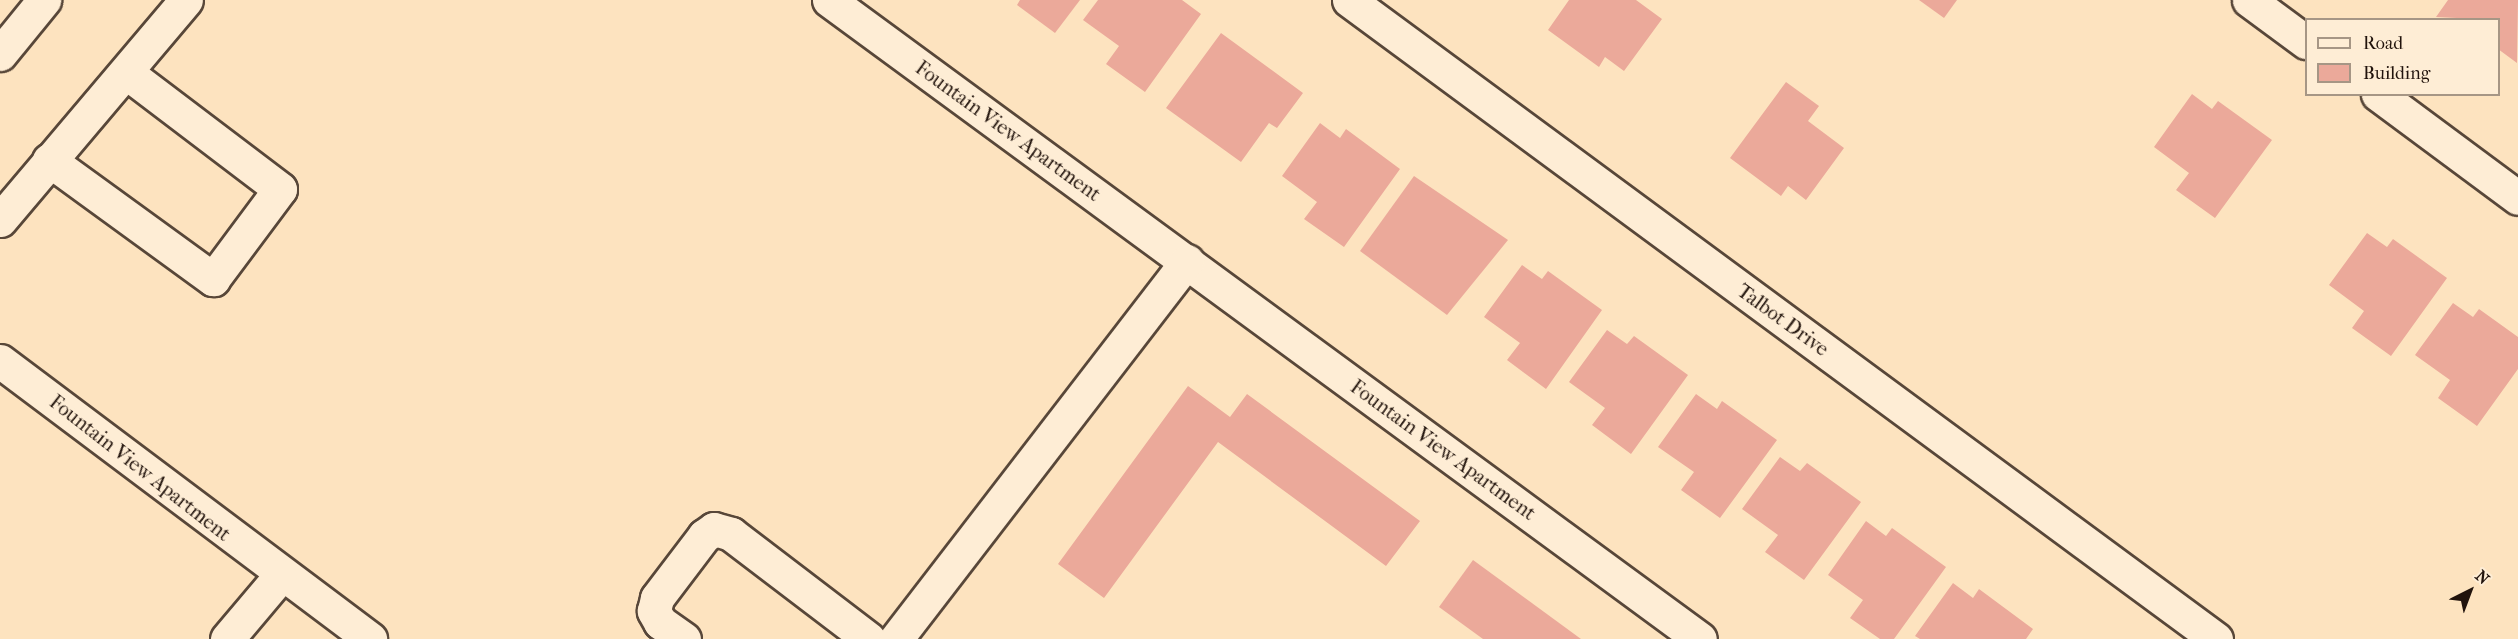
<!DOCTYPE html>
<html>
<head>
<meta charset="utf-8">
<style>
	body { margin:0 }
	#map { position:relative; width:2518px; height:639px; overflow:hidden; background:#fde3bf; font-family:"IM FELL French Canon",serif }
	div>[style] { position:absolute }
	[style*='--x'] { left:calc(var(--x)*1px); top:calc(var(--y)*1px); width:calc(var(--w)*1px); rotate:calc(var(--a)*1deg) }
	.building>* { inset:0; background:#eba99a }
	.roads { filter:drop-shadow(2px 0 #584739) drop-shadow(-2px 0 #584739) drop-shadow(0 2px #584739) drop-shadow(0 -2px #584739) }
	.minor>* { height:33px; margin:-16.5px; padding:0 16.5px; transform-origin:16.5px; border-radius:16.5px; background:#feedd5 }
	span { translate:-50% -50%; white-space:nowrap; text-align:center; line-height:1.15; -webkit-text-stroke:5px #feedd5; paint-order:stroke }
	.street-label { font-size:20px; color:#21130c }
	.legend { position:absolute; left:2305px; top:18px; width:195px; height:78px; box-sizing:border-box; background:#feedd5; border:2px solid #a69685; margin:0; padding:8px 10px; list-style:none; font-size:18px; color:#21130c }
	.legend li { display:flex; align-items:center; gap:12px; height:30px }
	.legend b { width:30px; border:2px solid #a69685 }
	.north { position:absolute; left:2440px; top:561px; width:60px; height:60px; -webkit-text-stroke:4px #feedd5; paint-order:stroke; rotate:42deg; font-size:16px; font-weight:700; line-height:24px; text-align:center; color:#21130c }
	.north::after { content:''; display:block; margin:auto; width:21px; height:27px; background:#21130c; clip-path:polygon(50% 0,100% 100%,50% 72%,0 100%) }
</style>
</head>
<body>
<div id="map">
	<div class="building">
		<div style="clip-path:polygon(1020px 0,1080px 0,1055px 33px,1017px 5px)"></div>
		<div style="clip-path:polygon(1098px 0,1182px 0,1201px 14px,1145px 92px,1106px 64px,1119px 46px,1083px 20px)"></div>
		<div style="clip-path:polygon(1569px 0,1636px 0,1662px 19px,1624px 71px,1605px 57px,1599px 67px,1548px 30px)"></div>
		<div style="clip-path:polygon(1919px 0,1957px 0,1944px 18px)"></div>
		<div style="clip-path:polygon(2448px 0,2518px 0,2517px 63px,2498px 49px,2498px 20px,2436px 17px)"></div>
		<div style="clip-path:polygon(1221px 33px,1303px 93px,1277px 128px,1269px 123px,1241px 162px,1166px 108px)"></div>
		<div style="clip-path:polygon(1786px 82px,1819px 106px,1808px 121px,1844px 148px,1806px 200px,1788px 186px,1781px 196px,1730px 158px)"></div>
		<div style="clip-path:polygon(2192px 94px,2212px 109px,2218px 101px,2272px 140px,2215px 218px,2176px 190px,2189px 173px,2154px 147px)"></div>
		<div style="clip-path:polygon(1320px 123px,1340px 138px,1346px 129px,1400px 169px,1344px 247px,1304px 219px,1317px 202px,1282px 176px)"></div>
		<div style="clip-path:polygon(1414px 176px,1508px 240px,1447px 315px,1360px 251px)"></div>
		<div style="clip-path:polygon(2367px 233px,2387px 247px,2393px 239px,2447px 278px,2391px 356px,2352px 328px,2364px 311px,2329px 285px)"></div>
		<div style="clip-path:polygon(1522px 265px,1542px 279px,1548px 271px,1602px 310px,1546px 389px,1507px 360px,1520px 343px,1484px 317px)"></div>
		<div style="clip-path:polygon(2453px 303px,2473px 317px,2479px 309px,2518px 337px,2518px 369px,2477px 426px,2438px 398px,2450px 380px,2415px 355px)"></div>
		<div style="clip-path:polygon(1607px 330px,1627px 344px,1634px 336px,1688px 375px,1631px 454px,1592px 425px,1605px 408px,1569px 382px)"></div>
		<div style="clip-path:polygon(1188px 386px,1230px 417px,1247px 394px,1420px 521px,1386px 566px,1218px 442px,1104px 598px,1058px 564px)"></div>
		<div style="clip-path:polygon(1696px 394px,1717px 409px,1722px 401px,1777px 440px,1720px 518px,1681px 490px,1694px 472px,1658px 447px)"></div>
		<div style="clip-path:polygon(1780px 457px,1800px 471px,1807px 463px,1861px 502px,1804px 580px,1765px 552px,1778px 535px,1742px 509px)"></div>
		<div style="clip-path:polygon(1866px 521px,1886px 536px,1892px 528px,1946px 567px,1894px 639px,1880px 639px,1850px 618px,1863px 600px,1828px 575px)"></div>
		<div style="clip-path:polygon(1473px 560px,1581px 639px,1483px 639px,1439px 607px)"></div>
		<div style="clip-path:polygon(1953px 583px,1973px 598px,1979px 589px,2033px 629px,2026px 639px,1920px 639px,1915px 636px)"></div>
	</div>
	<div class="roads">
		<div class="minor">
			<div style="--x:829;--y:0;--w:1080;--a:36.27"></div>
			<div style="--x:1349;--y:0;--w:1077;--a:36.39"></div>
			<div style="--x:2249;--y:0;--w:71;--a:36.4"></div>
			<div style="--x:0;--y:54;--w:70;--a:-50.8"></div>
			<div style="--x:2378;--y:94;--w:174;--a:36.6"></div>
			<div style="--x:49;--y:160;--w:203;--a:36"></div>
			<div style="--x:213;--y:279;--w:112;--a:-53.3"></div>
			<div style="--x:280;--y:189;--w:193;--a:-142.8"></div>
			<div style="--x:0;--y:220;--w:288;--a:-49.8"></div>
			<div style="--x:0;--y:361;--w:463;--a:36.9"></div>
			<div style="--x:227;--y:639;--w:82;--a:-49.9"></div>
			<div style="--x:684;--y:639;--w:29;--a:-145"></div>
			<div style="--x:660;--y:622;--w:13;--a:-119"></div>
			<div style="--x:654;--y:611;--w:13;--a:-77"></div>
			<div style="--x:657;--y:598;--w:78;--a:-52.8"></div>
			<div style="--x:704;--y:536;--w:12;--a:-35"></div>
			<div style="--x:714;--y:529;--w:18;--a:16"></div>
			<div style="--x:731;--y:534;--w:173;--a:37.3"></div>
			<div style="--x:896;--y:639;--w:477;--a:-52.4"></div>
		</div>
	</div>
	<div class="street-label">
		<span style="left:1008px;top:131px;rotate:36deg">Fountain View Apartment</span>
		<span style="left:1783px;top:320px;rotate:36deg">Talbot Drive</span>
		<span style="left:1443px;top:450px;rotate:36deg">Fountain View Apartment</span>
		<span style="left:140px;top:468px;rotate:38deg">Fountain View Apartment</span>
	</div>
	<ul class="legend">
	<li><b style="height:8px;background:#feedd5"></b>Road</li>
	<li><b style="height:16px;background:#eba99a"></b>Building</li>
	</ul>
	<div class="north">N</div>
</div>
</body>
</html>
